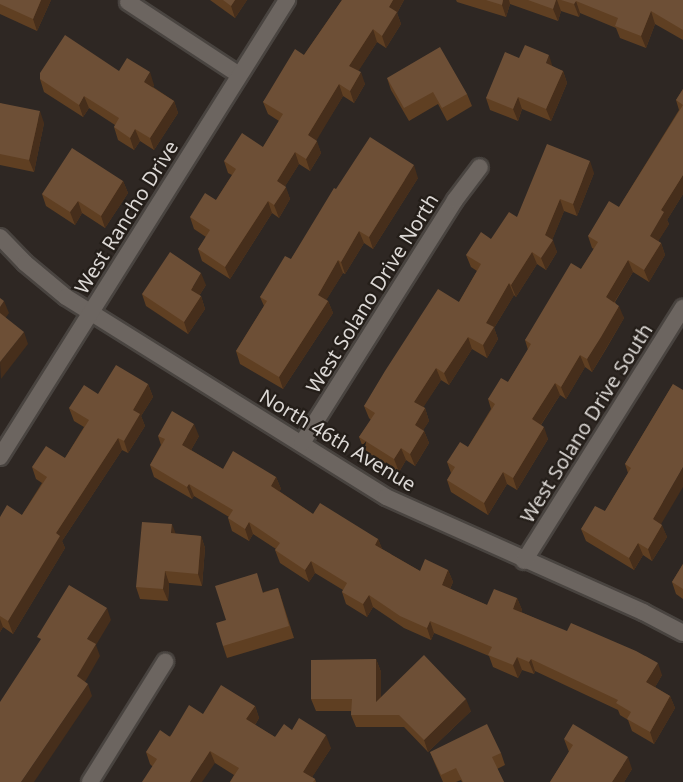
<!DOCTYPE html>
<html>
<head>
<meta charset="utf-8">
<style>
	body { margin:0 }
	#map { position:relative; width:683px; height:782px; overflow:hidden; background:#2e2723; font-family:"Noto Sans",sans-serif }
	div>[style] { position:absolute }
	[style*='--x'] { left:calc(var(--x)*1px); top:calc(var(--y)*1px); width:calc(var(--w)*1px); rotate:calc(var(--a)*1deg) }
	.roads { filter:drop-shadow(2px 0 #494440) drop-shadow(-2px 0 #494440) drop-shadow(0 2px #494440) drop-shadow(0 -2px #494440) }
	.minor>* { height:16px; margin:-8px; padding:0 8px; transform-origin:8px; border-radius:8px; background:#6c6560 }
	.wall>* { inset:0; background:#5f3f22 }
	.shaded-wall>* { inset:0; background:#462e1b }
	.building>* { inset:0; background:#6d4f36 }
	span { translate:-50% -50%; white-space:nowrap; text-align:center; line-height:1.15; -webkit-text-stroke:4.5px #241e19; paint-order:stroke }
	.street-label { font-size:20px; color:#dcd8d5 }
</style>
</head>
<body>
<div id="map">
	<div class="roads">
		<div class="minor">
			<div style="--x:128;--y:2;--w:133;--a:33.3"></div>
			<div style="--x:0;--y:237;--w:36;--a:46"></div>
			<div style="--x:25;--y:263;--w:53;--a:39.7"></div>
			<div style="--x:66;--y:297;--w:377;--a:32"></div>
			<div style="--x:386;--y:497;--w:282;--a:24.1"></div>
			<div style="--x:643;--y:612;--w:45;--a:27.7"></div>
			<div style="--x:302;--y:443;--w:287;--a:-57.8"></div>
			<div style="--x:455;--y:200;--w:41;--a:-52.9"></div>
			<div style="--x:0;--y:457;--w:540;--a:-57.87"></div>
			<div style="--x:524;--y:561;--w:299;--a:-57.9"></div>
			<div style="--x:90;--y:782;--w:142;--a:-58"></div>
		</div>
	</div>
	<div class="wall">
		<div style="clip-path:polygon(0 0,51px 0,37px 31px,0 14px)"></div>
		<div style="clip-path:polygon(210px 0,247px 0,235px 18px)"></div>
		<div style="clip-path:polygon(342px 0,404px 0,397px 13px,401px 24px,386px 48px,377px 42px,358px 71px,365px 84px,354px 103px,343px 96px,316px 140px,321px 153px,310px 171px,299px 164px,285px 186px,290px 199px,279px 218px,272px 213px,230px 279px,202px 261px,198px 249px,206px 237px,194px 229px,190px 217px,216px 200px,232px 175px,228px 173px,224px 161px,263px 147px,279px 121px,268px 114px,263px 102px,304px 55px)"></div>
		<div style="clip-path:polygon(456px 0,683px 0,683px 40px,655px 24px,646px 48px,620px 38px,616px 28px,580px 13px,579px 17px,561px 11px,558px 21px,510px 4px,506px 17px,457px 2px)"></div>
		<div style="clip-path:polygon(519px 58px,553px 67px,563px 71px,567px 83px,551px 121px,522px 109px,518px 121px,490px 110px,486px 98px)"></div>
		<div style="clip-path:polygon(119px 71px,154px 85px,153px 87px,174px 101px,178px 113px,154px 150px,140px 141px,134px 150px,118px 140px,114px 127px,115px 125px,89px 108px,83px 117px,44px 92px,40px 79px)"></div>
		<div style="clip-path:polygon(387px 78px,467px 94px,472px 106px,447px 121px,438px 104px,409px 121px,391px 90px)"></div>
		<div style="clip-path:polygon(683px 89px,683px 194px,667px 220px,669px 224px,658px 241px,661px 243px,665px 255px,649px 282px,633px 272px,615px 302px,624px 318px,606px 349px,592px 372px,585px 367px,566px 399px,560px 395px,541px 425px,548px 439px,517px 490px,507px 484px,488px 515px,451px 492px,447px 480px,451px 473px,447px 462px,468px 447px,491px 409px,488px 399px,508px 382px,528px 350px,525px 340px,581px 269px,594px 249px,592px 248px,588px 236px,619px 207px,679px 110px,676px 100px)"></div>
		<div style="clip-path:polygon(0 103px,44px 123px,34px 172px,0 165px)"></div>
		<div style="clip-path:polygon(594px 173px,577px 216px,564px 211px,552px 240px,557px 252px,546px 270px,537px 264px,516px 297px,514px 295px,494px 328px,498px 339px,487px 358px,472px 349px,449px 385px,441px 380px,423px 407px,425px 408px,429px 421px,423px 430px,424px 431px,429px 443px,415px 466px,406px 460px,399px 472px,364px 450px,359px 437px,371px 420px,369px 418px,364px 406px,459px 302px,477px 271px,471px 267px,466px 255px,491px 239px,517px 217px)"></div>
		<div style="clip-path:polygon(418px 178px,373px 249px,364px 243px,345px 274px,343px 273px,326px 300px,328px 301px,333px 313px,283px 389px,240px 364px,236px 351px,264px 306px,260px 297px,291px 259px,336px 189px)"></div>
		<div style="clip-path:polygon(123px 181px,128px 193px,105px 228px,82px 213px,75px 225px,46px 206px,42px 194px)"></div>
		<div style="clip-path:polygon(206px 285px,199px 296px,201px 296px,205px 309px,188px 334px,146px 306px,142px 294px)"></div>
		<div style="clip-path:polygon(148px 384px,153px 397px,141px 416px,145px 426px,128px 453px,122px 450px,62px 541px,65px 548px,13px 634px,3px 627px,0 632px,0 517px,22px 515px,42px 483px,36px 479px,32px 467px,65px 458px,84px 427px,74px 421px,69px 408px,98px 394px)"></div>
		<div style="clip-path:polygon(673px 384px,661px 524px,667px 537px,652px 561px,643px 555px,634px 570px,586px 541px,581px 529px,605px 511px,628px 473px,625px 464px)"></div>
		<div style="clip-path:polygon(158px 436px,199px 436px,191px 450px,223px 469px,276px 477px,281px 489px,279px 491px,313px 514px,378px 539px,382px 549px,420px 571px,448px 570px,453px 582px,450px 589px,487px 605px,517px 598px,522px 610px,521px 612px,662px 675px,655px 687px,670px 696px,675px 708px,654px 744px,632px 731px,628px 720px,620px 715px,618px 710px,535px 671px,534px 674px,522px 670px,518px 678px,493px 667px,489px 656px,434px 633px,431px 640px,404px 628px,373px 607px,367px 617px,346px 604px,342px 592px,343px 590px,315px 573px,309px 582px,280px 563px,275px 550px,276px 549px,253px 534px,249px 541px,232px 531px,228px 518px,229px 517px,194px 496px,192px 499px,154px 477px,150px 465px,161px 445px)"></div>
		<div style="clip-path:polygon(175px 534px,201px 536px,205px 548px,202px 586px,169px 583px,168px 601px,140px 599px,136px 587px)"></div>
		<div style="clip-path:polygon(683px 564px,683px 599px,676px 594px,672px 582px)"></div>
		<div style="clip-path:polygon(278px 588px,294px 638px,227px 658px,223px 646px,226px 620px,264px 592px)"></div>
		<div style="clip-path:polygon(376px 659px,381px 672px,381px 697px,471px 711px,428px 752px,404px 727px,356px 727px,351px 715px,351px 711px,316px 711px,311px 699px)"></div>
		<div style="clip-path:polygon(255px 706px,259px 718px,255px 725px,275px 737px,292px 730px,331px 748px,312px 777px,315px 779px,316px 782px,230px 782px,234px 775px,215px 763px,152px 766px,150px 764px,146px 752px,203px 714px)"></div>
		<div style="clip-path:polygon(564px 739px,632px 769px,624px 782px,550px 782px,569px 752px)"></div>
		<div style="clip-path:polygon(430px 752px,501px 753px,505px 765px,497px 769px,504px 782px,462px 782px,461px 780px,456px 782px,443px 782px,435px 764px)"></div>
	</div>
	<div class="shaded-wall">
		<div style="clip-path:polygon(41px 0,51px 0,37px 31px,33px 19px)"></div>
		<div style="clip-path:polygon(235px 0,247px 0,235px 18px,231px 6px)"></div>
		<div style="clip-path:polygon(393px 0,404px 0,397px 13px,401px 24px,386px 48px,382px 36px,389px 7px)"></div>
		<div style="clip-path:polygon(503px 0,509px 0,510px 4px,506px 17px,502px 5px)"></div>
		<div style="clip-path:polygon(556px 0,557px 0,561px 11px,558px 21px,553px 9px)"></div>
		<div style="clip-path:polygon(576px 1px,580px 13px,579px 17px,574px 4px)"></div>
		<div style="clip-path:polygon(651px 11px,655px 24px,646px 48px,641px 36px)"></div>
		<div style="clip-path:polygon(373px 29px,377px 42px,354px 78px,349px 66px)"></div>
		<div style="clip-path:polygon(549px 55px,553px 68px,546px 63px)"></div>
		<div style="clip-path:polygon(563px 71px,567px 83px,551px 121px,546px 109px)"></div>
		<div style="clip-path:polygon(150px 72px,154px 85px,149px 94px,144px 82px)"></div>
		<div style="clip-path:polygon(361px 72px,365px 84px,354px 103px,350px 91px)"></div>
		<div style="clip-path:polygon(339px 84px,343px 96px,312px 148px,308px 135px)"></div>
		<div style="clip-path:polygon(84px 96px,89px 108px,83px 117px,79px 105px)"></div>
		<div style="clip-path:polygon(518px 97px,522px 109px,518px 121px,513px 109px)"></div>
		<div style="clip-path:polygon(174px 101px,178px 113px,154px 150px,150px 138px)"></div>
		<div style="clip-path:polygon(40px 111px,44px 123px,34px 172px,29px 160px)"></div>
		<div style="clip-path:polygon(135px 129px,140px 141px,134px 150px,130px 138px)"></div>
		<div style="clip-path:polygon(317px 141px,321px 153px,310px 171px,306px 159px)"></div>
		<div style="clip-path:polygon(295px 152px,299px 164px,281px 193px,277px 181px)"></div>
		<div style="clip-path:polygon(590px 161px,594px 173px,577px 216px,573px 204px)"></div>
		<div style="clip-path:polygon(414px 165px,418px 178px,373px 249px,369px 237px)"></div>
		<div style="clip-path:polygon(683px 175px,683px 194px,667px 220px,669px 224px,654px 248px,650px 236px,661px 210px)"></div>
		<div style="clip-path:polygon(123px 181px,128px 193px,105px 228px,101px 216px)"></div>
		<div style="clip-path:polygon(286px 187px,290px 199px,279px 218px,274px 205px)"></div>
		<div style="clip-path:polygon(560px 199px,564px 211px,551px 243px,553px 240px,557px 252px,546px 270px,541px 258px,545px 235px)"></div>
		<div style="clip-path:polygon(78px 201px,82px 213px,75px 225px,70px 212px)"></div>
		<div style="clip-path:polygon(268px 201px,272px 213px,230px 279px,225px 267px)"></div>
		<div style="clip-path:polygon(359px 231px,364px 243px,345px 274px,341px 262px)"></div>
		<div style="clip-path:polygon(661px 243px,665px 255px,649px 282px,644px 270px)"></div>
		<div style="clip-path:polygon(532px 252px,537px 264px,516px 297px,511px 285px)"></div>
		<div style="clip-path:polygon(338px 260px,343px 273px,322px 307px,318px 295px)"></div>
		<div style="clip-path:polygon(628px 260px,633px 272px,610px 309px,606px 297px)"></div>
		<div style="clip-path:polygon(201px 273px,206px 285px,195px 302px,191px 290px)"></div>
		<div style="clip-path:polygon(509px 283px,514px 295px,494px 328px,498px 339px,487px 358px,483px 345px,486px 323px)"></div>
		<div style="clip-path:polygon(201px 296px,205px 309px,188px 334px,184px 322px)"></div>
		<div style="clip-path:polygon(4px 301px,9px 313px,2px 323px,0 318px,0 307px)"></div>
		<div style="clip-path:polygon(328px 301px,333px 313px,283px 389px,279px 377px)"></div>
		<div style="clip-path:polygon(619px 306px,624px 318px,592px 372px,587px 359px)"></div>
		<div style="clip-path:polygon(24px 332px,28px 344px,1px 379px,0 362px)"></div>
		<div style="clip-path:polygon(468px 337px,472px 349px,449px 385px,444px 373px)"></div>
		<div style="clip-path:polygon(580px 355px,585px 367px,566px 399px,561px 387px)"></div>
		<div style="clip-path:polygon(436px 368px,441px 380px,419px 414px,414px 402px)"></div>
		<div style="clip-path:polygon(555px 383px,560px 395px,536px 432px,532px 419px)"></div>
		<div style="clip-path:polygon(148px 384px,153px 397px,141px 416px,145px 426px,128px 453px,124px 441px,133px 410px)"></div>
		<div style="clip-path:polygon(425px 408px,429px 421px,419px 437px,415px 425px)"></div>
		<div style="clip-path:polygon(194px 424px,199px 436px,187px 457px,182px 445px)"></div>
		<div style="clip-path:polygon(544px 427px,548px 439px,517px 490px,513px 478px)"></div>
		<div style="clip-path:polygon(424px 431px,429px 443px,415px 466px,410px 454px)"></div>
		<div style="clip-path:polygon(118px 438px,122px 450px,62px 541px,65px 548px,13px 634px,8px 621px,56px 533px)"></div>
		<div style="clip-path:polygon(401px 448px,406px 460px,399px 472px,394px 459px)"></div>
		<div style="clip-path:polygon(683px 467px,683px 487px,657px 531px,653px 519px)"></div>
		<div style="clip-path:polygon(503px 472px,507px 484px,488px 515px,484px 503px)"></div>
		<div style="clip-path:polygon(276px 477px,281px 489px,275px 498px,271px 486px)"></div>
		<div style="clip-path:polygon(189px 484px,194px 496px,192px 499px,187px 487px)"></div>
		<div style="clip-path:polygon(249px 522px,253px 534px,249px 541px,245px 529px)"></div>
		<div style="clip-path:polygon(172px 524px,177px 537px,171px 533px)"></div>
		<div style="clip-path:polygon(662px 525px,667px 537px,652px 561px,648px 549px)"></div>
		<div style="clip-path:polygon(201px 536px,205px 548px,202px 586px,198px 574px)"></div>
		<div style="clip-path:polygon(378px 539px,383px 551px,375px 545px)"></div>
		<div style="clip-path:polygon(638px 543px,643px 555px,634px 570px,629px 558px)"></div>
		<div style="clip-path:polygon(311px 561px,315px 573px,309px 582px,305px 570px)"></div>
		<div style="clip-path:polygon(448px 570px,453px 582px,446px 597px,442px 585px)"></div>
		<div style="clip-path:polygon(165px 571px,169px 583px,168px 601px,163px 589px)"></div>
		<div style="clip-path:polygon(369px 595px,373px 607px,367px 617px,363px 604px)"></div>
		<div style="clip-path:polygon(517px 598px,522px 610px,517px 621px,513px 609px)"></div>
		<div style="clip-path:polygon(107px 608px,111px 620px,96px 645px,100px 656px,81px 689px,77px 676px,87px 639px)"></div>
		<div style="clip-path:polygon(0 619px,3px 627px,0 632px)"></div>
		<div style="clip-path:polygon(430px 621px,434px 633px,431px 640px,427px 628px)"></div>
		<div style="clip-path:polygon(517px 657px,522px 670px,518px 678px,513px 665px)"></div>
		<div style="clip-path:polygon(376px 659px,381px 672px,381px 714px,376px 702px)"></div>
		<div style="clip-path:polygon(531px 659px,535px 671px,534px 674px,529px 662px)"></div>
		<div style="clip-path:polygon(658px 663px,662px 675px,651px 694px,646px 682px)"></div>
		<div style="clip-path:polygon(88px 684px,92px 696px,34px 782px,21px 782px)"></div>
		<div style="clip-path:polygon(670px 696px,675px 708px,654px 744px,650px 732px)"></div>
		<div style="clip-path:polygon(466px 699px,471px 711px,428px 752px,424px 740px)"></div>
		<div style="clip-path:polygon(255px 706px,259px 718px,251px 731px,246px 719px)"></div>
		<div style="clip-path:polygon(326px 735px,331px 748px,309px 782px,303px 772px)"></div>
		<div style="clip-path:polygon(210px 751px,215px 763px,202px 782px,190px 782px)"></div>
		<div style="clip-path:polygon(628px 757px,632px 769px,624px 782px,612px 782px)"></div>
	</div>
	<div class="building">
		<div style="clip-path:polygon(0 0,41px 0,33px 19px,0 4px)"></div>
		<div style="clip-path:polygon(223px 0,235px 0,231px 6px)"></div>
		<div style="clip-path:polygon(342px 0,393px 0,389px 7px,397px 12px,382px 36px,373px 29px,349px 66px,361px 72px,350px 91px,339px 84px,308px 135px,317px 141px,306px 159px,295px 152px,277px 181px,286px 187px,274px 205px,268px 201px,225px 267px,198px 249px,210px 230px,190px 217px,205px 193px,216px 200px,236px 169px,224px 161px,242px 133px,263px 147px,283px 114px,263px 102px,295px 49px,304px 55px)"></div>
		<div style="clip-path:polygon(486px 0,503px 0,502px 5px)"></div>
		<div style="clip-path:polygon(528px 0,556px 0,553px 9px)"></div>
		<div style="clip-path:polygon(561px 0,683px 0,683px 30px,651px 11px,641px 36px,615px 26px,618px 18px,576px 1px,574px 4px)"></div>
		<div style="clip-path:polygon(65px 35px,119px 71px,127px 58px,150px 72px,144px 82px,174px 101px,150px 138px,135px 129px,130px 138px,114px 127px,119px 118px,84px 96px,79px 105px,40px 79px,40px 73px)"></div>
		<div style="clip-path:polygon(525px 45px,549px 55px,546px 63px,563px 71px,546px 109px,518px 97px,513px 109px,486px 98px,505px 52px,519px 58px)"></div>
		<div style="clip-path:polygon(440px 47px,467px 94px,442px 108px,433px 92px,404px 108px,387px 78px)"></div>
		<div style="clip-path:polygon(683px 89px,683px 175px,661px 210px,664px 212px,650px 236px,661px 243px,644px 270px,628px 260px,606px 297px,619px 306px,601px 337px,587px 359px,580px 355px,561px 387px,555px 383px,532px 419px,544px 427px,513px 478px,503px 472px,484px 503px,447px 480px,455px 467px,447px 462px,460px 442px,468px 447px,495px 404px,488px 399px,501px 378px,508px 382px,531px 344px,525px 340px,571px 263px,581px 269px,598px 242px,588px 236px,609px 201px,619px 207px,683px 105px,676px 100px)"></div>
		<div style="clip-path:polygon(0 103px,40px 111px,29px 160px,0 154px)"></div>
		<div style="clip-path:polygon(370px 137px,414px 165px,369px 237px,359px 231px,341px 262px,338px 260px,318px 295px,328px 301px,279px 377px,236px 351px,267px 301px,260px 297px,285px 256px,291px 259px,334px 188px,336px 189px)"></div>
		<div style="clip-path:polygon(547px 144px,590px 161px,573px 204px,560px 199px,545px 235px,553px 240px,541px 258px,532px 252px,511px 285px,509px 283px,486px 323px,494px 327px,483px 345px,468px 337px,444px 373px,436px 368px,414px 402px,425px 408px,415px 425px,424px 431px,410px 454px,401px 448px,394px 459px,359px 437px,375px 413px,364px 406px,385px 371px,438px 289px,459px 302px,481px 264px,466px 255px,481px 232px,491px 239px,509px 212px,517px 217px)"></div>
		<div style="clip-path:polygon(72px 148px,123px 181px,101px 216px,78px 201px,70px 212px,42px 194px)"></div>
		<div style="clip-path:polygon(170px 252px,201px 273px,191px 290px,201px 296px,184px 322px,142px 294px)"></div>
		<div style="clip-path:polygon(0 298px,4px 301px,0 307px)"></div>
		<div style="clip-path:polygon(0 313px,24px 332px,0 362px)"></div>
		<div style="clip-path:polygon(116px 365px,148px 384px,133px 410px,140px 414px,124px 441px,118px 438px,56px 533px,60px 536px,8px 621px,0 616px,0 517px,7px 505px,22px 515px,47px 477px,32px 467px,46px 446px,65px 458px,89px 420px,69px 408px,84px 385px,98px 394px)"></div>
		<div style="clip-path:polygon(673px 384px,683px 390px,683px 467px,653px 519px,662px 525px,648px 549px,638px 543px,629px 558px,581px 529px,595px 506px,605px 511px,631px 468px,625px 464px)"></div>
		<div style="clip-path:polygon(172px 411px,194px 424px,182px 445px,223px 469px,233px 451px,276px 477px,271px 486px,313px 514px,320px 503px,378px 539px,375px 545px,420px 571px,425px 559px,448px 570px,442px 585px,487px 605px,494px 589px,517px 598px,513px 609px,567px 631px,571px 623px,636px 651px,658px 663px,646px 682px,670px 696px,650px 732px,627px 719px,631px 712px,616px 703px,618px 700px,531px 659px,529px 662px,517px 657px,513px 665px,488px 655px,492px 647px,430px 621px,427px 628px,400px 616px,369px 595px,363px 604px,342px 592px,347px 583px,311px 561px,305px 570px,275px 550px,280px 543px,249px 522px,245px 529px,228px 518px,233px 510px,189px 484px,187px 487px,150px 465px,165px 439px,158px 436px)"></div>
		<div style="clip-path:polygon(142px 522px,172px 524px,171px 533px,201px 536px,198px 574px,165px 571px,163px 589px,136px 587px)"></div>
		<div style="clip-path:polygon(683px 564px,683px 589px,672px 582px)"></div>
		<div style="clip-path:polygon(257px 573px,263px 593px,278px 588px,289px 626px,223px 646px,216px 623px,226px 620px,215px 586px)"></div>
		<div style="clip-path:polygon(69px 585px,107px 608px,87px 639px,96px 644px,77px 676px,88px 684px,21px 782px,0 782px,0 702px,41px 639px,37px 637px)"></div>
		<div style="clip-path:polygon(424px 655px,466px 699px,424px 740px,399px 715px,351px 715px,352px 699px,311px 699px,311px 660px,376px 659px,376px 702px)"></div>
		<div style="clip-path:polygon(221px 685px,255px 706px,246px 719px,275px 737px,284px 724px,292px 730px,299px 718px,326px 735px,303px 772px,315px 779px,313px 782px,230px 782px,239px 768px,210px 751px,190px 782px,142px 782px,157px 759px,146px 752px,160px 730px,170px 737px,189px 705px,203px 714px)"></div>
		<div style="clip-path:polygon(487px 724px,501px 753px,492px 757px,504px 782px,463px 782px,456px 768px,441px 775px,430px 752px)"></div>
		<div style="clip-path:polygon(573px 724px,628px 757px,612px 782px,550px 782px,573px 745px,564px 739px)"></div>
	</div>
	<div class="street-label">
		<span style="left:126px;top:217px;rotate:-58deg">West Rancho Drive</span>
		<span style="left:372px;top:293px;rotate:-58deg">West Solano Drive North</span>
		<span style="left:586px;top:423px;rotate:-58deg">West Solano Drive South</span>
		<span style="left:338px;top:440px;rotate:31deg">North 46th Avenue</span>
	</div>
</div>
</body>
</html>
